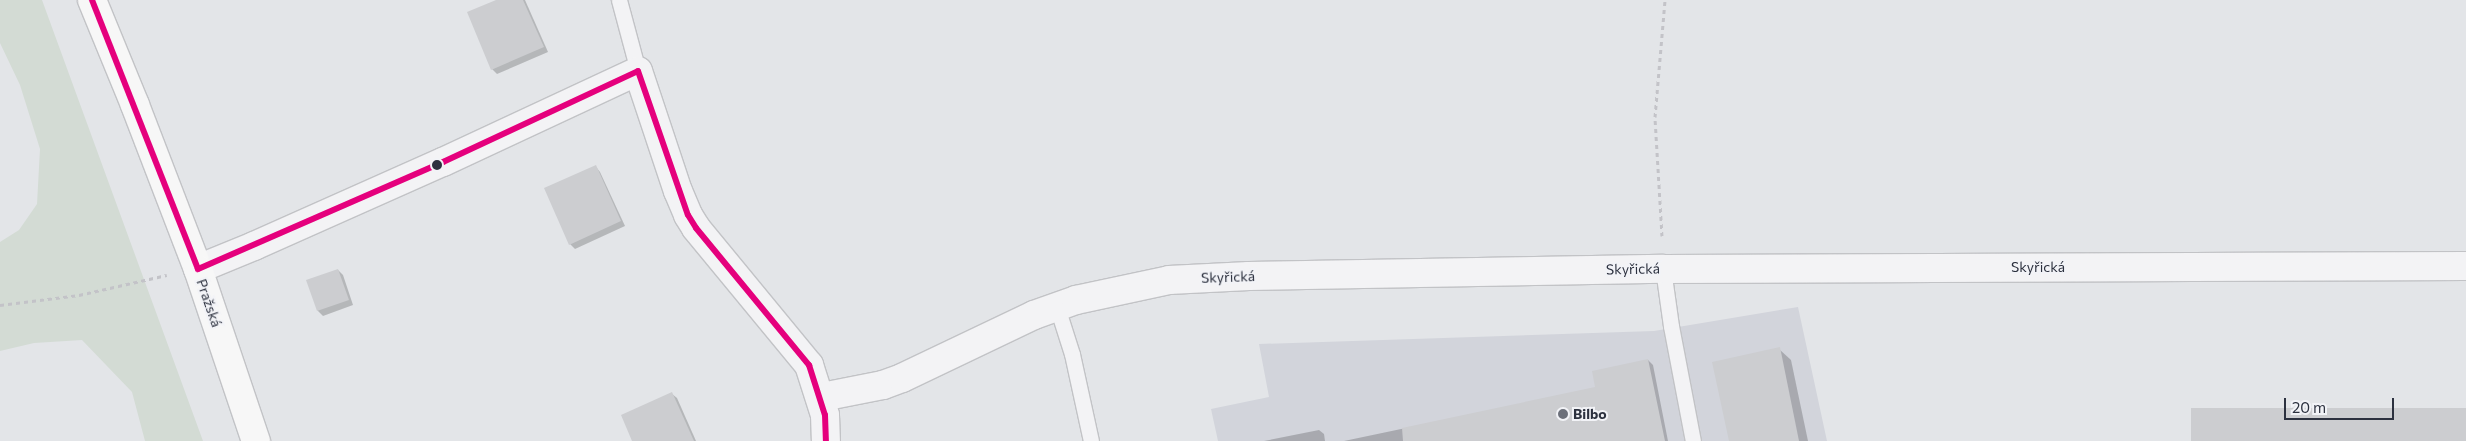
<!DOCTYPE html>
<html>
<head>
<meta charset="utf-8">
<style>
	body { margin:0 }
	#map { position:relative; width:2466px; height:441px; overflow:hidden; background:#e3e5e8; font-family:Commissioner,sans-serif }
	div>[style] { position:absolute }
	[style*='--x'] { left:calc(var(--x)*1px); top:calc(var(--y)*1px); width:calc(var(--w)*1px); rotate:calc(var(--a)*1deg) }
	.built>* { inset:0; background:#d2d4db }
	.green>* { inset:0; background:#d3dbd4 }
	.shadow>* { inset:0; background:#0003 }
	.building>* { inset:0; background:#cccdd0 }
	.path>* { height:3px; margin-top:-1.5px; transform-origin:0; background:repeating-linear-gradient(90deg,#c3c3c8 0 4px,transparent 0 8px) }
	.roads { filter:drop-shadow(1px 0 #c2c3c6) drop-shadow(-1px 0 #c2c3c6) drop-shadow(0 1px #c2c3c6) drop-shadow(0 -1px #c2c3c6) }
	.lane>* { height:15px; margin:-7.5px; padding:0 7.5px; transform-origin:7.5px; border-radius:7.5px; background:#f3f3f5 }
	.street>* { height:28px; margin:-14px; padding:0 14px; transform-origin:14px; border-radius:14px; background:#f3f3f5 }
	.primary>* { height:28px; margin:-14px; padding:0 14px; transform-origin:14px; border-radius:14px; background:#f7f7f7 }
	.bus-1>* { height:6px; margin:-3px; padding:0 3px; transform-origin:3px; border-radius:3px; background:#e5007d }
	.dots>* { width:14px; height:14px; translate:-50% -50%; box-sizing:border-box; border:2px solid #f2f3f7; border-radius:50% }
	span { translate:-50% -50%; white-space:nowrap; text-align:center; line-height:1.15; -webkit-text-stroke:4px #f2f3f7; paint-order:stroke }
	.street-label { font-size:14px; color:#2c313f }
	.poi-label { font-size:14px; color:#2c313f; font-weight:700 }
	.left { translate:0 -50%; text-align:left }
	.scale { position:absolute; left:2284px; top:398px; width:110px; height:22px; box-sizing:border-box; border:2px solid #2c313f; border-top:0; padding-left:6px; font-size:15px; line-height:18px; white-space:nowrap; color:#2c313f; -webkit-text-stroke:4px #f2f3f7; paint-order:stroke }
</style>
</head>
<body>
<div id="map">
	<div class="built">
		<div style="clip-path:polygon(1798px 307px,1827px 441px,1218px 441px,1211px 409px,1269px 397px,1259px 344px,1654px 331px)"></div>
	</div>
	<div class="green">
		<div style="clip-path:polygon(0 0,42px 0,203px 441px,145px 441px,132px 392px,82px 340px,34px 343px,0 351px,0 242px,19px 230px,37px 204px,40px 149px,20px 85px,0 43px)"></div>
	</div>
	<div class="shadow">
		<div style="clip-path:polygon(499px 0,525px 0,548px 52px,497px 74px,492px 69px)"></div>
		<div style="clip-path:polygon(596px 167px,600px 172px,625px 226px,575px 249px,570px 244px)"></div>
		<div style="clip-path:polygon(338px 270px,343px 275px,353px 305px,323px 316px,318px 311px,308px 281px)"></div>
		<div style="clip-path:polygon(1779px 349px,1791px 360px,1808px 441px,1730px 441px)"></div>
		<div style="clip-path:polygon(1648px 360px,1653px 365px,1668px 441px,1344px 441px,1596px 388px)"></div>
		<div style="clip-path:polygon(672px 394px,677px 398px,696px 441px,634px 441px)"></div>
		<div style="clip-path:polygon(1319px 430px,1324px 434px,1325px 441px,1264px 441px)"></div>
	</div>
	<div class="building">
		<div style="clip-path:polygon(496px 0,523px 0,544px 47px,491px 70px,467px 12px)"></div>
		<div style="clip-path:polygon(596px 165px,621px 221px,569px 245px,544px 188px)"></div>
		<div style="clip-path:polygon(338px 269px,349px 300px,317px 311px,306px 280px)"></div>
		<div style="clip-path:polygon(1780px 347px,1799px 441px,1729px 441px,1712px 362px)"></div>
		<div style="clip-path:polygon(1648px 359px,1665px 441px,1403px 441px,1402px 428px,1595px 387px,1592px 371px)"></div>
		<div style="clip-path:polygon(672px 392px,694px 441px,632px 441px,621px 415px)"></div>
		<div style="clip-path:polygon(2191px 408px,2466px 408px,2466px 441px,2191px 441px)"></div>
	</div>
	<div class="path">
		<div style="--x:1662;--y:236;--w:119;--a:-93.4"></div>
		<div style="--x:1655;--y:117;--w:117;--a:-85.1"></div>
		<div style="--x:0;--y:305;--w:80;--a:-7.2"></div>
		<div style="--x:79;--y:295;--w:90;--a:-12.8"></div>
	</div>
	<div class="roads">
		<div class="lane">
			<div style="--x:619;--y:0;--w:73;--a:75"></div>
			<div style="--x:1663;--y:269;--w:58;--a:82"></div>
			<div style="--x:1671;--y:326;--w:117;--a:79.2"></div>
			<div style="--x:1057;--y:307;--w:49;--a:72.3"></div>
			<div style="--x:1072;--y:354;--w:89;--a:77.7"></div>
		</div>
		<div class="street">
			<div style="--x:198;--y:269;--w:61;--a:-22.3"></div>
			<div style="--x:254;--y:246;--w:207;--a:-24"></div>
			<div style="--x:443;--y:162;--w:215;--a:-25"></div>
			<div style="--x:638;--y:71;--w:126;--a:71.6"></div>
			<div style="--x:678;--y:191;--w:26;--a:67"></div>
			<div style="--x:688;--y:215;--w:15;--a:58"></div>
			<div style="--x:696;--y:228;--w:178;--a:50.5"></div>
			<div style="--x:809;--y:365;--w:52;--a:72.3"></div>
			<div style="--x:825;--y:415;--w:26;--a:88"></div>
			<div style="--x:822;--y:397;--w:62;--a:-11.1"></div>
			<div style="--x:883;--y:385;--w:20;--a:-20"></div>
			<div style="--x:902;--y:378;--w:146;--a:-25.5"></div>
			<div style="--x:1034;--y:315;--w:45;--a:-19.7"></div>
			<div style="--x:1076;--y:300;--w:95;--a:-12.1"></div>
			<div style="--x:1169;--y:280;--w:80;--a:-2.9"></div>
			<div style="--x:1249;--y:276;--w:414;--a:-1"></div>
			<div style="--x:1663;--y:269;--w:803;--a:-0.21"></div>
		</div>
		<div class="primary">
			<div style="--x:92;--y:0;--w:113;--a:67.7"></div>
			<div style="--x:135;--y:105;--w:176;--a:69"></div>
			<div style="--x:198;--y:269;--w:182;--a:71.4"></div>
		</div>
	</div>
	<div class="bus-1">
		<div style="--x:92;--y:0;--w:289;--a:68.5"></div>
		<div style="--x:638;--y:71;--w:152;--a:70.9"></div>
		<div style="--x:688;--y:215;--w:15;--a:58"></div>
		<div style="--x:696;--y:228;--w:178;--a:50.5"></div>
		<div style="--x:809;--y:365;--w:52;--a:72.3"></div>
		<div style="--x:825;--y:415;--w:26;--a:88"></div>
		<div style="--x:198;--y:269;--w:267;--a:-23.6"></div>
		<div style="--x:443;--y:162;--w:215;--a:-25"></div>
	</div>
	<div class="dots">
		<div style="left:437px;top:165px;background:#2c313f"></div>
		<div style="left:1563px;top:414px;background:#6c707a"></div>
	</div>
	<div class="street-label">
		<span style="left:2038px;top:267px">Skyřická</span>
		<span style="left:1633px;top:269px;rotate:-1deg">Skyřická</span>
		<span style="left:1228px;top:277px;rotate:-2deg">Skyřická</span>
		<span style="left:209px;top:303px;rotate:71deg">Pražská</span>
	</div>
	<div class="poi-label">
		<span class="left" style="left:1573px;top:414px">Bilbo</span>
	</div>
	<div class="scale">20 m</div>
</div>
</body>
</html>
